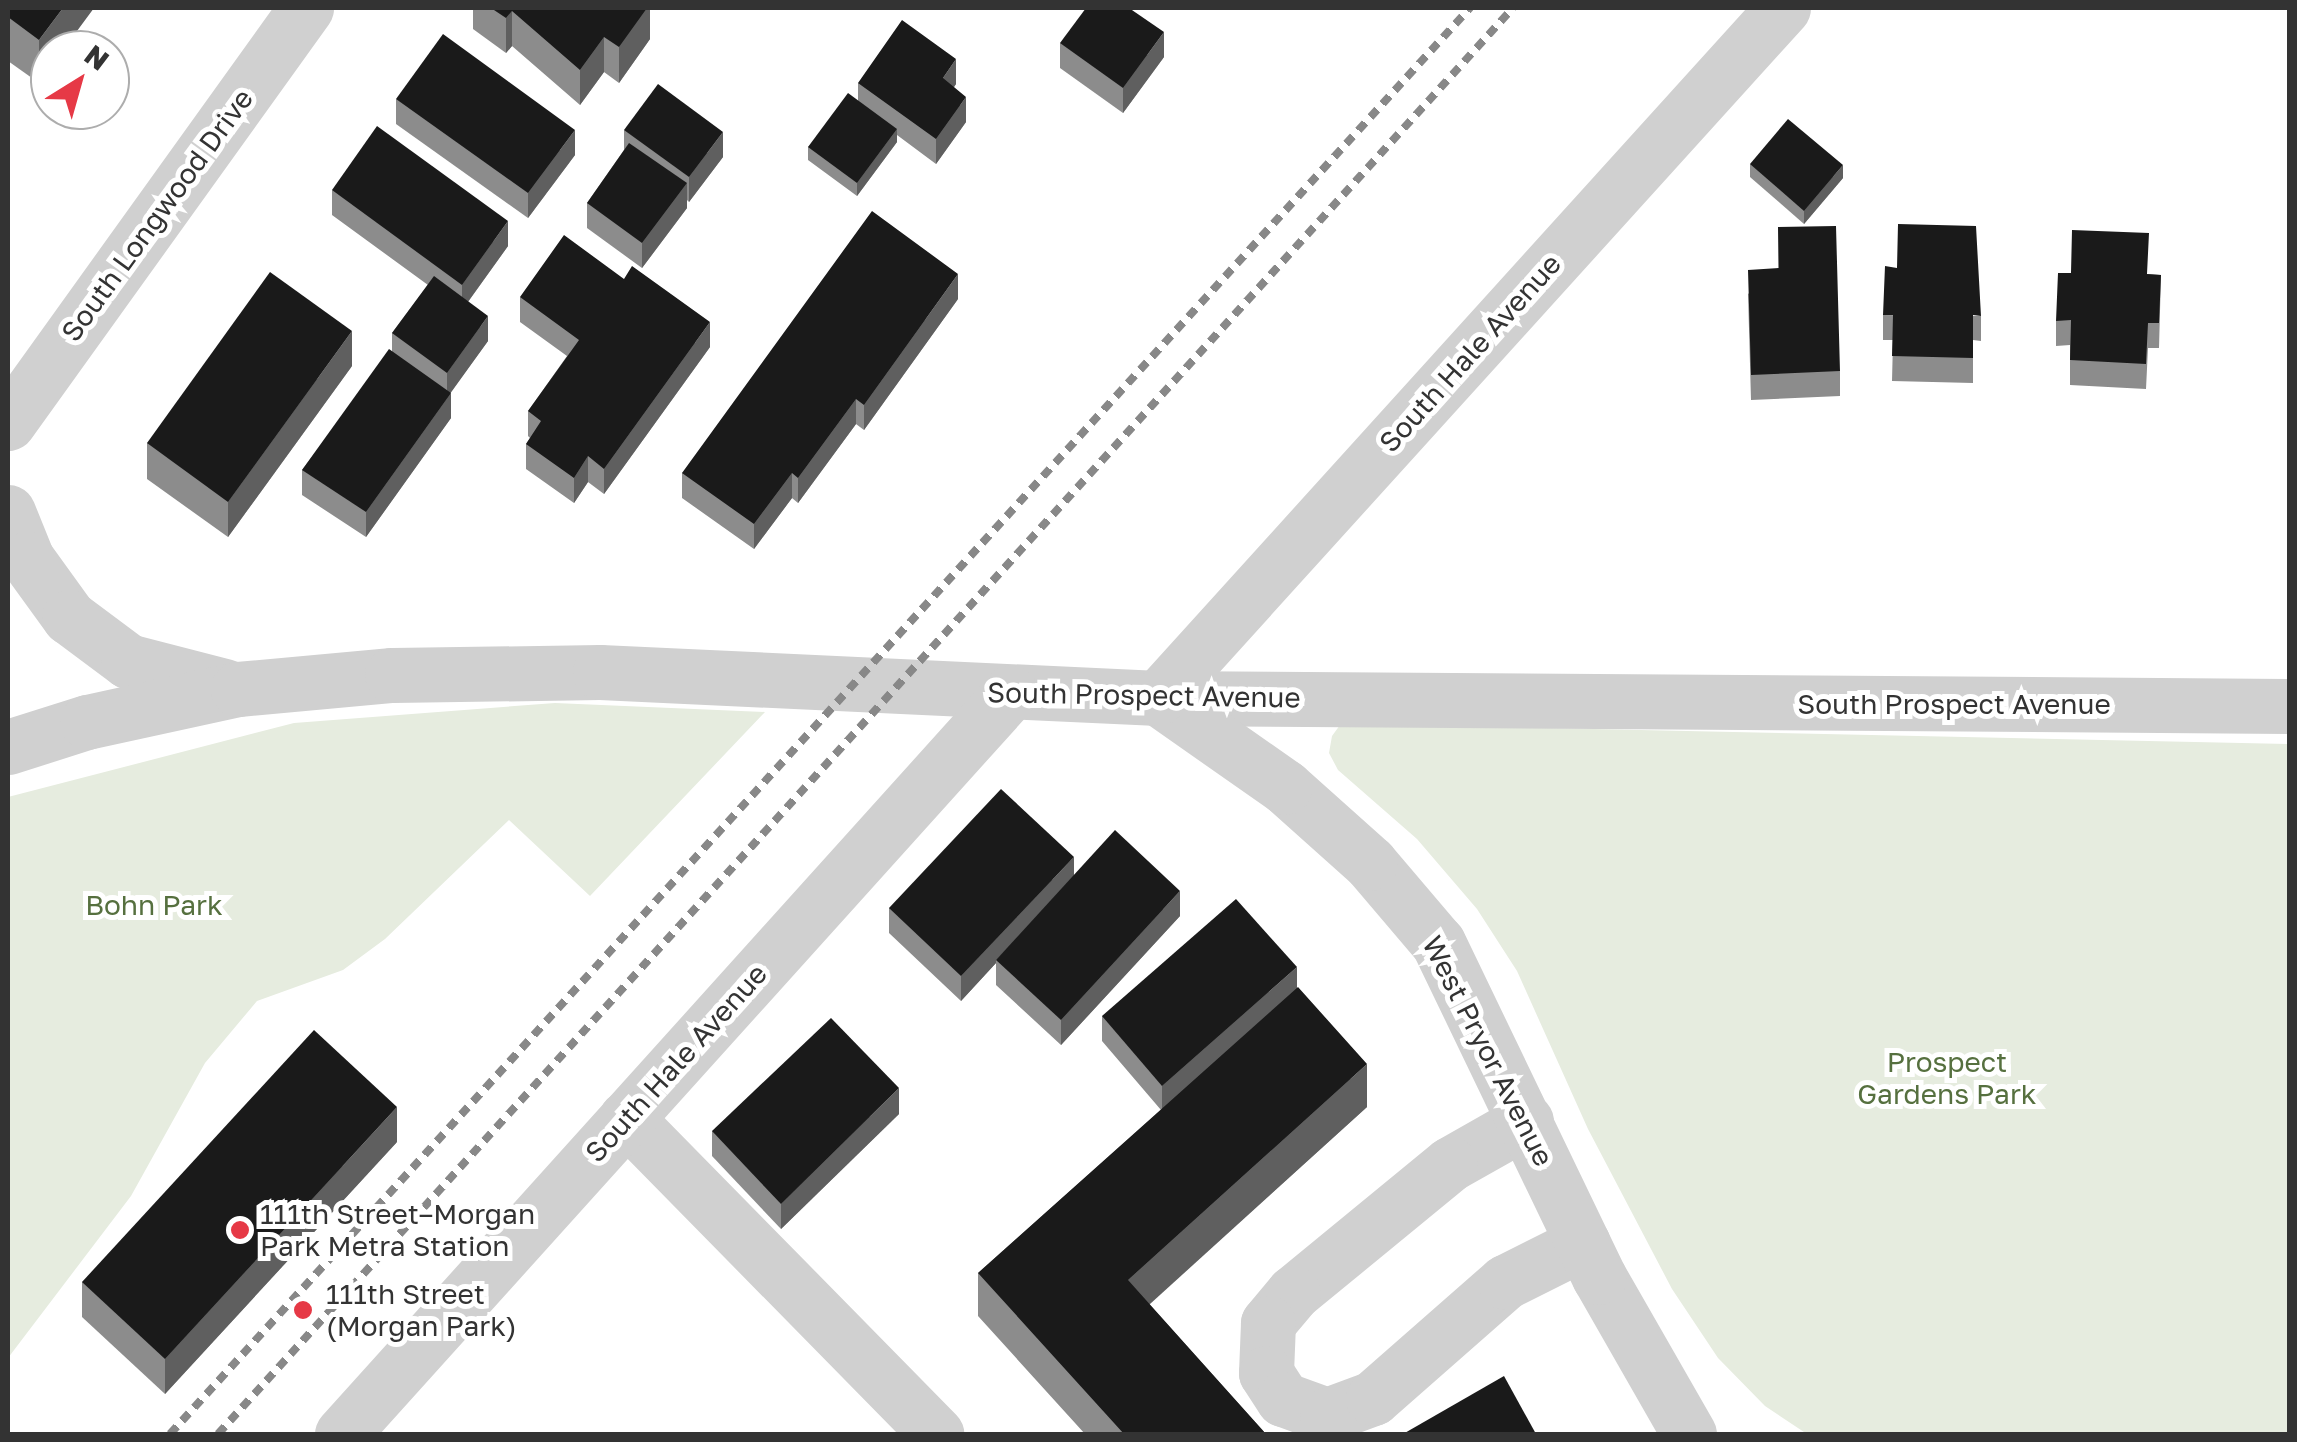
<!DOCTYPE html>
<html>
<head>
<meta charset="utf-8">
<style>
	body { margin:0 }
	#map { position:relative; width:2297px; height:1442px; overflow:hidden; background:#fff; font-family:"Golos Text",sans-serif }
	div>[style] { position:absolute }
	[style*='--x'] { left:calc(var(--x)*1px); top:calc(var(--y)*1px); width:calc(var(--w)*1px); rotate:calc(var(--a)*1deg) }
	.green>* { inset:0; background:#e6ecdf }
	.minor>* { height:55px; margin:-27.5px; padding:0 27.5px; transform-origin:27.5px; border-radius:27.5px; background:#d0d0d0 }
	.rail>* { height:8px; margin-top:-4px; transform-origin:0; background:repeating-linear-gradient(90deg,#888 0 10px,transparent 0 18px) }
	.wall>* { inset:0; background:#8c8c8c }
	.shaded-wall>* { inset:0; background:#5f5f5f }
	.building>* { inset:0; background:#1a1a1a }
	.dots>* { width:28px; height:28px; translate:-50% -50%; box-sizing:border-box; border:5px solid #fff; border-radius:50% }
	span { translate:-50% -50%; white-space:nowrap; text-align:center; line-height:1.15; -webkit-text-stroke:10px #fff; paint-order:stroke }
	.street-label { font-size:28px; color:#333 }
	.park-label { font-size:28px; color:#56703f }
	.poi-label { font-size:28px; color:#333 }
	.left { translate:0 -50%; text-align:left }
	.frame { position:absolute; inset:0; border:10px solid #333; pointer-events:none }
	.north { position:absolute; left:30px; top:30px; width:100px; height:100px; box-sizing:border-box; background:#fff; border:2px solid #adadad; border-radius:50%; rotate:37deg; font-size:28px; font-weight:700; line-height:40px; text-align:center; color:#333 }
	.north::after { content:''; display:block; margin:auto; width:35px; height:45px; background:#e63946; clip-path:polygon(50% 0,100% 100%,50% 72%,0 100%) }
</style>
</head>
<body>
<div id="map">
	<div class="green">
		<div style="clip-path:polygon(555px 703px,765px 712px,590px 896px,509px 820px,385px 939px,343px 970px,257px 1001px,205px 1063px,131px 1196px,8px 1358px,8px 797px,294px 723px)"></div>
		<div style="clip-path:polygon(1360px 724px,2289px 744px,2289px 1434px,1807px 1434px,1765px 1406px,1718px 1358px,1672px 1289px,1588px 1129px,1517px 971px,1477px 909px,1417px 839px,1338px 770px,1329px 753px,1332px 736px,1340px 725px)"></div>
	</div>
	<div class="minor">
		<div style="--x:8;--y:423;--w:511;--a:-54.32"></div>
		<div style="--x:8;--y:512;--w:51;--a:68"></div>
		<div style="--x:27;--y:559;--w:72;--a:54.1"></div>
		<div style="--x:69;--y:617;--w:74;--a:36.7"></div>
		<div style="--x:128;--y:661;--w:100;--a:14.5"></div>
		<div style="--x:8;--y:747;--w:83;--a:-17.6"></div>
		<div style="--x:87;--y:722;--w:155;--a:-12.3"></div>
		<div style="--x:238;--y:689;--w:155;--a:-5.2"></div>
		<div style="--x:392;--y:675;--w:208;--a:-0.8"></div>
		<div style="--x:600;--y:672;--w:559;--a:2.67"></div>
		<div style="--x:1158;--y:698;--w:1132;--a:0.4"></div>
		<div style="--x:626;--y:1118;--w:443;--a:45.5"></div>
		<div style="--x:1526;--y:1121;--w:87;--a:150.5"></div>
		<div style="--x:1450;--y:1164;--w:203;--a:140.6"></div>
		<div style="--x:1293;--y:1293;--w:39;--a:130"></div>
		<div style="--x:1268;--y:1323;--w:50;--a:92.3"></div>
		<div style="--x:1266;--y:1373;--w:31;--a:57"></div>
		<div style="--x:1283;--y:1399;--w:47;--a:20"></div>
		<div style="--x:1327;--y:1415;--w:49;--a:-20.3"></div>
		<div style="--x:1373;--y:1398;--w:176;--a:-41.3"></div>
		<div style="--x:1505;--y:1282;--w:87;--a:-26.6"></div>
		<div style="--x:342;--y:1434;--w:998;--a:-47.97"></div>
		<div style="--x:1689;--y:1434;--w:181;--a:-119.8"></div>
		<div style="--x:1599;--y:1277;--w:371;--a:-115.7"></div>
		<div style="--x:1438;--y:943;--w:105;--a:-130.4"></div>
		<div style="--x:1370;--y:863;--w:114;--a:-138.2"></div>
		<div style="--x:1285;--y:787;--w:155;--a:-145"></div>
		<div style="--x:1158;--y:698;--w:931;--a:-47.83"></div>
	</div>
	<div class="rail">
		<div style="--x:170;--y:1434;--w:1930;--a:-47.65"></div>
		<div style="--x:218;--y:1434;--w:1926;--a:-47.76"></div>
	</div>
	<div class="wall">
		<div style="clip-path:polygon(8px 8px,50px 50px,50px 68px,39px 83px,8px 61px)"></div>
		<div style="clip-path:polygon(473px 8px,650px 8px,650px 39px,619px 83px,604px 72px,580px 105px,512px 46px,506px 53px,473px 29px)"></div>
		<div style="clip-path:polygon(1060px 43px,1164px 57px,1123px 113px,1060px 68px)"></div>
		<div style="clip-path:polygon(858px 83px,956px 84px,954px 87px,966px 122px,936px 164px,897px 135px,897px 142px,857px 196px,808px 160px,808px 147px,858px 101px)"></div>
		<div style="clip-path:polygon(396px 99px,575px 155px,528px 218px,396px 124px)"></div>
		<div style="clip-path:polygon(624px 130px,723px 157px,689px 202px,687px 200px,687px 208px,642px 268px,587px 228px,587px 203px,624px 150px)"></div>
		<div style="clip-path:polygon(1750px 164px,1843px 178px,1804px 224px,1750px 177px)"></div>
		<div style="clip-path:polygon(332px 190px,508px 246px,468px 302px,488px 341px,450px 393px,451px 418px,366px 537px,302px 495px,302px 470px,392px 351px,392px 333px,428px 285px,332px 215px)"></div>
		<div style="clip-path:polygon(1778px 227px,1840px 371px,1840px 396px,1751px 400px,1748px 294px,1778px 268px)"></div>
		<div style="clip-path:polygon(2148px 274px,2161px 275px,2159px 348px,2148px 348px,2146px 389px,2070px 385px,2070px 345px,2056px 346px,2056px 321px)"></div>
		<div style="clip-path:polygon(520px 297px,710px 347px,604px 494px,588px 482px,574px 503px,526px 469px,526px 444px,530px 438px,528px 436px,528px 411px,567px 356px,520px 322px)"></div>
		<div style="clip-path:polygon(958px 299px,864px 430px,856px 424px,798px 503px,792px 498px,754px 549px,682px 498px,682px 473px)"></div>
		<div style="clip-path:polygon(1883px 315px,1981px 316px,1981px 341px,1973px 340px,1973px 383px,1892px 381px,1893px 340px,1883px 340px)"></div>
		<div style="clip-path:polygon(352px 366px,228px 537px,147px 479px,147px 443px)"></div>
		<div style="clip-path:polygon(1074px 876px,1180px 916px,1061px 1045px,996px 985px,996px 963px,961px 1001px,889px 933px,889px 908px)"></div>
		<div style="clip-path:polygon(1297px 988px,1367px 1107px,1149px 1304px,1266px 1434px,1085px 1434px,978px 1316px,978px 1273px,1161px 1110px,1102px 1041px,1102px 1016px)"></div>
		<div style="clip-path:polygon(899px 1114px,781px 1229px,712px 1156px,712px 1131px)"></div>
		<div style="clip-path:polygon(397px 1142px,165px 1394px,82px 1317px,82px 1282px)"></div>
	</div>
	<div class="shaded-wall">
		<div style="clip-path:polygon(63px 8px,94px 8px,63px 50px,50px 50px,50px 68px,39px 83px,39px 40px)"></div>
		<div style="clip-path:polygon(634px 8px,650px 8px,650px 39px,619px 83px,619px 47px)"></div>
		<div style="clip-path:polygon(512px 11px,512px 46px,506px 53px,506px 18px)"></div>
		<div style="clip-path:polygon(1164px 32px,1164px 57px,1123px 113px,1123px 88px)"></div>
		<div style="clip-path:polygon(604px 37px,604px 72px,580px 105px,580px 70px)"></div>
		<div style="clip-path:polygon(956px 59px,956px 84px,943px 103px,943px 78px)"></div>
		<div style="clip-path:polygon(966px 97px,966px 122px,936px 164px,936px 139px)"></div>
		<div style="clip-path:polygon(897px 129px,897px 142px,857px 196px,857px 183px)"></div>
		<div style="clip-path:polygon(575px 130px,575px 155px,528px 218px,528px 193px)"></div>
		<div style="clip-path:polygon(723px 132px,723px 157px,689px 202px,689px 177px)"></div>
		<div style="clip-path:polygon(1843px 165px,1843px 178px,1804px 224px,1804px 211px)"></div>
		<div style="clip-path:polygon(687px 183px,687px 208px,642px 268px,642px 243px)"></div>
		<div style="clip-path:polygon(508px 221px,508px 246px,462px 310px,462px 285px)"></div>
		<div style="clip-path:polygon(958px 274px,958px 299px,864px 430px,864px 405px)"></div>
		<div style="clip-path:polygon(488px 316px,488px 341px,447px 398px,447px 373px)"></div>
		<div style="clip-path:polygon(710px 322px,710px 347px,604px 494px,604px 469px)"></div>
		<div style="clip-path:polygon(352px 331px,352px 366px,228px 537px,228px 502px)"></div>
		<div style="clip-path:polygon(451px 393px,451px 418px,366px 537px,366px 512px)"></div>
		<div style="clip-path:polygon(856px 399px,856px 424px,798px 503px,798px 478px)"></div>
		<div style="clip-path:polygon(588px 456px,588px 482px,574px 503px,574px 478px)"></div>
		<div style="clip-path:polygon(792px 473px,792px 498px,754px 549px,754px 524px)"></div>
		<div style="clip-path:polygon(1074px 857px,1074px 882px,996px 960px,996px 963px,961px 1001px,961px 976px)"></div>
		<div style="clip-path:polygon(1180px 891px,1180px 916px,1061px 1045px,1061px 1020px)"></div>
		<div style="clip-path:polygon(1297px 967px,1297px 992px,1162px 1111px,1162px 1086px)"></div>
		<div style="clip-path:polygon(1367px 1064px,1367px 1107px,1128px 1324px,1128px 1280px)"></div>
		<div style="clip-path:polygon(899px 1088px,899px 1114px,781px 1229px,781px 1204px)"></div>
		<div style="clip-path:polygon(397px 1107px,397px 1142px,165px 1394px,165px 1359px)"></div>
	</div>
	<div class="building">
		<div style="clip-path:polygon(8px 8px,63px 8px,39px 40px,8px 17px)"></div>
		<div style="clip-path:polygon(491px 8px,647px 8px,619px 47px,604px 37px,580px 70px,512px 11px,506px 18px)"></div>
		<div style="clip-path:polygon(1086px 8px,1129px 8px,1164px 32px,1123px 88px,1060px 43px)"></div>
		<div style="clip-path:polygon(902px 20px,956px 59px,943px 78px,966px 97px,936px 139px,858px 83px)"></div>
		<div style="clip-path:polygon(443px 34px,575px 130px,528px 193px,396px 99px)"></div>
		<div style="clip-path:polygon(658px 84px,723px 132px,689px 177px,624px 130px)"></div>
		<div style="clip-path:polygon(848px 93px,897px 129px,857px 183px,808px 147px)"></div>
		<div style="clip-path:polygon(1788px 119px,1843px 165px,1804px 211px,1750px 164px)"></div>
		<div style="clip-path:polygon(377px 126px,508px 221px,462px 285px,332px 190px)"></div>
		<div style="clip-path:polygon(629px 143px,687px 183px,642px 243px,587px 203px)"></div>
		<div style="clip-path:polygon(872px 211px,958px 274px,864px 405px,856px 399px,798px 478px,792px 473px,754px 524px,682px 473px)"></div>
		<div style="clip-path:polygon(1898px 224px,1976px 226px,1981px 316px,1973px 315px,1973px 358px,1892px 356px,1893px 315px,1883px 315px,1885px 266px,1897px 268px)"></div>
		<div style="clip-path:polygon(1836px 226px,1840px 371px,1751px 375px,1748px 270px,1779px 268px,1778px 227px)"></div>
		<div style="clip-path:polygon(2072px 230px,2149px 233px,2147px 274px,2161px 275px,2159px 323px,2148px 323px,2146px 364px,2070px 360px,2071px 320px,2056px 321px,2058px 273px,2071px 273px)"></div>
		<div style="clip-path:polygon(564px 235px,624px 279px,632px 266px,710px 322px,604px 469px,588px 456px,574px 478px,526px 444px,541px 421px,528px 411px,579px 340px,520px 297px)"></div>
		<div style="clip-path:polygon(270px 272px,352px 331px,228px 502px,147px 443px)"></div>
		<div style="clip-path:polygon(434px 276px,488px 316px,447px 373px,392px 333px)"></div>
		<div style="clip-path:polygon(389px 349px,451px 393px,366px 512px,302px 470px)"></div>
		<div style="clip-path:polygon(1001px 789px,1074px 857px,961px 976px,889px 908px)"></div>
		<div style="clip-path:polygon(1115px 830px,1180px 891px,1061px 1020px,996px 960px)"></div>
		<div style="clip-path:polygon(1236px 899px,1297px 967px,1162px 1086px,1102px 1016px)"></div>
		<div style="clip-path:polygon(1298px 987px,1367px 1064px,1128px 1280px,1266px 1434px,1124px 1434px,978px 1273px)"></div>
		<div style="clip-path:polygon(831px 1018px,899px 1088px,781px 1204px,712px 1131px)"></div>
		<div style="clip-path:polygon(314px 1030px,397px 1107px,165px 1359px,82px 1282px)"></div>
		<div style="clip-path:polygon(1504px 1376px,1536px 1434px,1403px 1434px)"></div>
	</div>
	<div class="dots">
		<div style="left:240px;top:1230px;background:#e63946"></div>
		<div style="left:303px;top:1310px;background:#e63946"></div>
	</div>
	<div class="street-label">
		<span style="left:157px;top:215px;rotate:-54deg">South Longwood Drive</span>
		<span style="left:1470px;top:353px;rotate:-48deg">South Hale Avenue</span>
		<span style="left:1144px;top:695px;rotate:1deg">South Prospect Avenue</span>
		<span style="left:1954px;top:704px">South Prospect Avenue</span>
		<span style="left:1488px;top:1051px;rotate:63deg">West Pryor Avenue</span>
		<span style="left:676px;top:1063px;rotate:-48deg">South Hale Avenue</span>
	</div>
	<div class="park-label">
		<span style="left:154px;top:905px">Bohn Park</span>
		<span style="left:1947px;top:1078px">Prospect<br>Gardens Park</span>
	</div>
	<div class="poi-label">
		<span class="left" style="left:260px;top:1230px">111th Street–Morgan<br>Park Metra Station</span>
		<span class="left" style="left:326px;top:1310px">111th Street<br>(Morgan Park)</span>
	</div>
	<div class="frame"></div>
	<div class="north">N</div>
</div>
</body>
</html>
